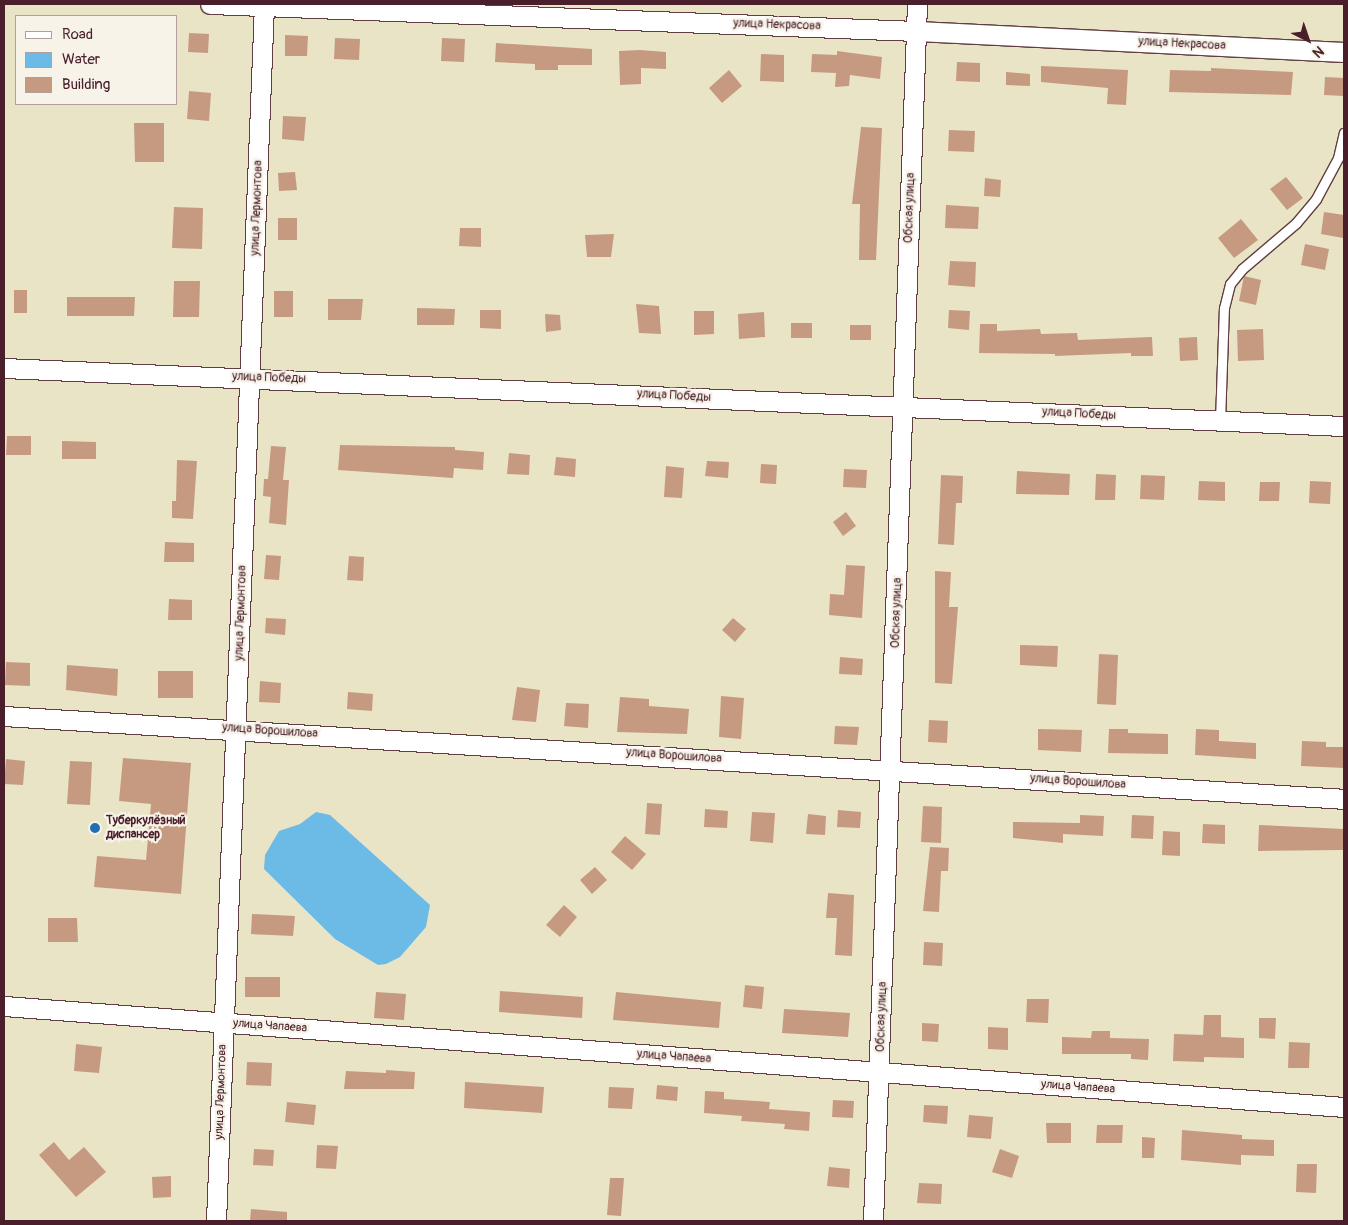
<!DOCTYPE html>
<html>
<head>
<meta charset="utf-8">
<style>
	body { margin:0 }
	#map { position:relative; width:1348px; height:1225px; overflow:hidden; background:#eae4c6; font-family:Pangolin,sans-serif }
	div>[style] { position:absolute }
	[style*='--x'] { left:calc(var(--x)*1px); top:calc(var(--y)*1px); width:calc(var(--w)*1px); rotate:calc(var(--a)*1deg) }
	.water>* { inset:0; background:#6cbbe7 }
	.building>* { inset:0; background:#c69a81 }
	.roads { filter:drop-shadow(1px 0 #623d42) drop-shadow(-1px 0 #623d42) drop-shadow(0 1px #623d42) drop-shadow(0 -1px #623d42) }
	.service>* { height:9px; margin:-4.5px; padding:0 4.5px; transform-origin:4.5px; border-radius:4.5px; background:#fff }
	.minor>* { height:19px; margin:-9.5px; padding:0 9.5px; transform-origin:9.5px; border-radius:9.5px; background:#fff }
	.dots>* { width:14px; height:14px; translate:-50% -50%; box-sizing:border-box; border:2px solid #f7f3e8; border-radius:50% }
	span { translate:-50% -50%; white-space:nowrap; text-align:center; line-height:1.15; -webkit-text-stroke:4.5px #f7f3e8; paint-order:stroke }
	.street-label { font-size:12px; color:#4a1f2b }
	.poi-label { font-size:12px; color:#4a1f2b; font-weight:700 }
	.left { translate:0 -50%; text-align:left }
	.frame { position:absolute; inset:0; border:5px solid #4a1f2b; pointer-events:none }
	.legend { position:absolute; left:15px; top:15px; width:162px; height:90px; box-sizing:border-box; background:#f7f3e8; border:1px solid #b29e9c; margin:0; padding:6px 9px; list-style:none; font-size:15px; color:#4a1f2b }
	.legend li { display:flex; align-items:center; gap:10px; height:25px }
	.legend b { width:25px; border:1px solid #b29e9c }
	.north { position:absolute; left:1283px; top:15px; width:50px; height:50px; -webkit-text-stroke:4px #f7f3e8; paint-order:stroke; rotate:139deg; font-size:14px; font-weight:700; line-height:20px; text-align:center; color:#4a1f2b }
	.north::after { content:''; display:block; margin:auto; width:18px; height:22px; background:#4a1f2b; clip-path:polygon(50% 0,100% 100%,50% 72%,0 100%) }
</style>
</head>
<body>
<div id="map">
	<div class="water">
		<div style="clip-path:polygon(316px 812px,330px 815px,430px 905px,426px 927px,400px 957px,386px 964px,378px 965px,335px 939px,264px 869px,265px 855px,279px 831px,300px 824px)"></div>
	</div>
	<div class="building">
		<div style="clip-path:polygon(189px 33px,209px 34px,208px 53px,188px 52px)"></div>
		<div style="clip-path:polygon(285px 35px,308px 36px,307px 56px,285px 56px)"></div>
		<div style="clip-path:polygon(335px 38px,360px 39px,359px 60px,334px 59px)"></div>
		<div style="clip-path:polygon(442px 38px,465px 39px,464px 62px,441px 61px)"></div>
		<div style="clip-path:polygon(496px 43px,592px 49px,592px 65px,558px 65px,558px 70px,535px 70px,535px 64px,495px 62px)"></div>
		<div style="clip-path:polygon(640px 50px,666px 52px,666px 69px,641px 68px,641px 84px,620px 85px,619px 51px)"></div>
		<div style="clip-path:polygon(837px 51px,882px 57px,880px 79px,850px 75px,849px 86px,835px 87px,836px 73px,811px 72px,812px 54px,837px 55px)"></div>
		<div style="clip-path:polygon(761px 54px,784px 55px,784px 82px,760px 81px)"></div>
		<div style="clip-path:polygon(957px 62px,980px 63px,980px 82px,956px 81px)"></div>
		<div style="clip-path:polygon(1041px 66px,1128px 70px,1126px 105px,1107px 104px,1108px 88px,1041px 82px)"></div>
		<div style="clip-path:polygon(1211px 68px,1293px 72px,1291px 95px,1169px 92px,1170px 70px,1211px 71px)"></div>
		<div style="clip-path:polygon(729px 70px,742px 86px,722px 103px,709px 88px)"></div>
		<div style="clip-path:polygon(1006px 72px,1030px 74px,1030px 86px,1006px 85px)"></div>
		<div style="clip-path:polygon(1325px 77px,1344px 78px,1344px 96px,1324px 95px)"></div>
		<div style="clip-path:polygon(189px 91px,211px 93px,209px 121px,187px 119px)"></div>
		<div style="clip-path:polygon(283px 116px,306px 117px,304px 141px,282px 139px)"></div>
		<div style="clip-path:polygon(134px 123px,164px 123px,164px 162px,135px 162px)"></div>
		<div style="clip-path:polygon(861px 127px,882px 128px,876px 260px,859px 260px,860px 204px,852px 204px)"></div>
		<div style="clip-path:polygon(949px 130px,975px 131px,974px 152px,948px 151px)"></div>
		<div style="clip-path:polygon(295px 172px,297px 190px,279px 191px,278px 173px)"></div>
		<div style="clip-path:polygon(1286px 177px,1303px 198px,1287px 210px,1270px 189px)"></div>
		<div style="clip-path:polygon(985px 178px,1001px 180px,1000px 197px,984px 196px)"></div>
		<div style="clip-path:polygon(946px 205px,979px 207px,978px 229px,945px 228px)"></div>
		<div style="clip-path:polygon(174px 207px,203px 208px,202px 249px,172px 248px)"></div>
		<div style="clip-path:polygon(1324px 212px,1344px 215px,1343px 238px,1321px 234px)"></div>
		<div style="clip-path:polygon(278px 218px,297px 218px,297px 240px,278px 240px)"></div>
		<div style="clip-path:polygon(1241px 219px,1258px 240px,1234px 258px,1218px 238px)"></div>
		<div style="clip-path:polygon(460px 228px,481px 228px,481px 247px,459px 246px)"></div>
		<div style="clip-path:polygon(614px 234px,611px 257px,587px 257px,585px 235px)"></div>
		<div style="clip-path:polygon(1305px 244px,1329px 249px,1325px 270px,1301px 265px)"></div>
		<div style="clip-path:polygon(950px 261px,976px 262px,975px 287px,948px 285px)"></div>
		<div style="clip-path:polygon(1244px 276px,1261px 280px,1256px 305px,1239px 301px)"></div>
		<div style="clip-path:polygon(174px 281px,200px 281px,199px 317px,173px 317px)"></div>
		<div style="clip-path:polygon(14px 290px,27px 290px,27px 313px,14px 313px)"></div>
		<div style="clip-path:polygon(274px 291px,293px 291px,293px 317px,274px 317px)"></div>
		<div style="clip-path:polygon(67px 297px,135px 297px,134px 316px,67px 316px)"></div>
		<div style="clip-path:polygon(328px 299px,363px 299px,361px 320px,328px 320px)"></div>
		<div style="clip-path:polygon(636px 304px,659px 306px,661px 334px,639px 333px)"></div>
		<div style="clip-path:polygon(417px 308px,455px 309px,454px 325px,417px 325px)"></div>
		<div style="clip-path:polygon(480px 310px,501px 310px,501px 329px,480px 328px)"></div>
		<div style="clip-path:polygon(949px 310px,970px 311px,969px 330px,948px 328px)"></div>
		<div style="clip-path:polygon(694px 311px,714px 311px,714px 334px,694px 335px)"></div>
		<div style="clip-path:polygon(764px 312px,765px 337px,739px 339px,738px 314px)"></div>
		<div style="clip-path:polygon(545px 314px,560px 315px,561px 330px,546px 332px)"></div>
		<div style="clip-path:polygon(791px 323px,812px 323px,812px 338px,791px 338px)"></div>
		<div style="clip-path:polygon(980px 324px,997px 324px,997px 331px,1040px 329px,1041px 334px,1077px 333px,1078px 340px,1152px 337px,1153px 356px,1131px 356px,1131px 353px,1055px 356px,1055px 354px,979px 353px)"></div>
		<div style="clip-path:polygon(850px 325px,871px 325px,871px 340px,850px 340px)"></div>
		<div style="clip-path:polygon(1263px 329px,1264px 360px,1238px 361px,1237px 330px)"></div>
		<div style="clip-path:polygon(1197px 337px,1198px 360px,1180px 361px,1179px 338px)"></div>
		<div style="clip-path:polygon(7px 436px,31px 436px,31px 455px,6px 455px)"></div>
		<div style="clip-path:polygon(62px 441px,96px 442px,96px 459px,62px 459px)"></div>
		<div style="clip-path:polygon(340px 445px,455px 447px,455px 450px,484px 452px,483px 470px,454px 468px,453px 478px,338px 470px)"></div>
		<div style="clip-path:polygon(271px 446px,286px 447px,283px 480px,289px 480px,286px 525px,269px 523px,271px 497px,263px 496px,264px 479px,268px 479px)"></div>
		<div style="clip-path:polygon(509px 453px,530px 455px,529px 475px,507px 474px)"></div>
		<div style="clip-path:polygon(556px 457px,576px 459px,575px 477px,554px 475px)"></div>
		<div style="clip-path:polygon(177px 460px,197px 461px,193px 519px,172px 518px,172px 501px,176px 501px)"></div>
		<div style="clip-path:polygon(707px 461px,729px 462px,728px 478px,705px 476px)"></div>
		<div style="clip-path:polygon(761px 464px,777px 465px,776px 484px,760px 483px)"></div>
		<div style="clip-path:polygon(666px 466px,684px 468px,682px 498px,664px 497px)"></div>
		<div style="clip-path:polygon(844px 469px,867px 470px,866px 488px,843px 487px)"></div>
		<div style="clip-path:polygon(1017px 471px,1070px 474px,1069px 495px,1016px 494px)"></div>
		<div style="clip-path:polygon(1096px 474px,1116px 475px,1115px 500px,1095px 500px)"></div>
		<div style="clip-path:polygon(941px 475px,963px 476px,962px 503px,956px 503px,954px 545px,938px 544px)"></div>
		<div style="clip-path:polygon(1141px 475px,1165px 476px,1164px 500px,1140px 499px)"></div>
		<div style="clip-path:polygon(1199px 481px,1225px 482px,1225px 501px,1198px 500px)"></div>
		<div style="clip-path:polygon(1310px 481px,1331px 482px,1330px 504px,1309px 503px)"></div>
		<div style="clip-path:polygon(1260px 482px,1280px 482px,1279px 501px,1259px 501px)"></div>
		<div style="clip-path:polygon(846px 512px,856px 526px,843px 536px,833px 522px)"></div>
		<div style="clip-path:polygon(165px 542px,194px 543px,194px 562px,164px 562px)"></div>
		<div style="clip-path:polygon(266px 555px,281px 556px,279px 580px,264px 579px)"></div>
		<div style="clip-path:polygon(349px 556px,364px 557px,363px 581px,347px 580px)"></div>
		<div style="clip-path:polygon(846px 565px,865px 566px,862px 618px,829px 615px,830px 594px,844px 595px)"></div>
		<div style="clip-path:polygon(935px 571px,951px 572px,949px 607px,958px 607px,952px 684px,935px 683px)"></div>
		<div style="clip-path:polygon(169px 599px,192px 600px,192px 620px,168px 620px)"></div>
		<div style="clip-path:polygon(266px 618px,286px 619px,285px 635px,265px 633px)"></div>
		<div style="clip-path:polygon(733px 618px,746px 629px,735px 642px,722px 630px)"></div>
		<div style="clip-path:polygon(1020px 645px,1058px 646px,1057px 667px,1020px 665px)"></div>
		<div style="clip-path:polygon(1099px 654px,1118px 655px,1116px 705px,1097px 704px)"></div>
		<div style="clip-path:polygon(840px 657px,863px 659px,862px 675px,839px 674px)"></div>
		<div style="clip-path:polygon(6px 662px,30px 663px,30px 686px,5px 685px)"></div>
		<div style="clip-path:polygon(67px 665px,118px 669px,117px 696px,66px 690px)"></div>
		<div style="clip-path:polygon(158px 671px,193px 671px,193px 698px,158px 698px)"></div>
		<div style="clip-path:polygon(260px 681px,281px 683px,280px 703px,259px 702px)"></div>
		<div style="clip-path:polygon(517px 687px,540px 690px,536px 722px,512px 720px)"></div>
		<div style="clip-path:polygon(348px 692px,373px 694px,372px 711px,347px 709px)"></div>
		<div style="clip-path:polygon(721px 696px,744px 698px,741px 739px,719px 737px)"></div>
		<div style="clip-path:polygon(620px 697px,649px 699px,649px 706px,689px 709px,687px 734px,617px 732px)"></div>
		<div style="clip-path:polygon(566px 703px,589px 704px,588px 728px,564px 726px)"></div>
		<div style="clip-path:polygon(929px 720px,948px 721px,947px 743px,928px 742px)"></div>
		<div style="clip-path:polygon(835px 726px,859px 727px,857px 745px,834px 744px)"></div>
		<div style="clip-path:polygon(1038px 729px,1082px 730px,1081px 752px,1038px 750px)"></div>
		<div style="clip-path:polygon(1109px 729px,1128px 729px,1128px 733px,1168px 734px,1168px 754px,1108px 753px)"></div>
		<div style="clip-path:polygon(1196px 729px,1219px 730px,1219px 741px,1256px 743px,1256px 759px,1195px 755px)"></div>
		<div style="clip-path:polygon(1302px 741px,1326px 742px,1326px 747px,1344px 747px,1344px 768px,1301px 766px)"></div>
		<div style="clip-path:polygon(123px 758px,191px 763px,181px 894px,94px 887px,97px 856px,146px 860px,151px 804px,119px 801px)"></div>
		<div style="clip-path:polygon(6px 759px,25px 761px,23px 785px,4px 784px)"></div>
		<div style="clip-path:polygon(70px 761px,92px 762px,90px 805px,67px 804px)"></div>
		<div style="clip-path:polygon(647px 803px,662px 804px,660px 835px,645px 834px)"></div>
		<div style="clip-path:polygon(923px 806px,942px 807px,941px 843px,921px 842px)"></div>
		<div style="clip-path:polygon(705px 809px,728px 811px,727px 828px,704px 827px)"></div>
		<div style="clip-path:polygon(838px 810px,861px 812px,860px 828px,837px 827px)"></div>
		<div style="clip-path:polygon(752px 812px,775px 813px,773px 843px,750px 841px)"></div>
		<div style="clip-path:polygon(808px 814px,826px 816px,825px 835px,806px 834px)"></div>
		<div style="clip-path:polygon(1080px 815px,1104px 816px,1103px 836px,1063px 834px,1063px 843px,1013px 838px,1013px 822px,1080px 823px)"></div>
		<div style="clip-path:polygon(1132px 815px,1154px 816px,1153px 839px,1131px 838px)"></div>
		<div style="clip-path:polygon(1203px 824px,1225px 825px,1225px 844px,1202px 843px)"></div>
		<div style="clip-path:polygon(1259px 825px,1344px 829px,1344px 850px,1258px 851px)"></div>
		<div style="clip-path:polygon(1163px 831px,1180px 832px,1180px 856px,1162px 855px)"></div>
		<div style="clip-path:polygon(625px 836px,646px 854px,632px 870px,611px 852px)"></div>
		<div style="clip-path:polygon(930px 847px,949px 848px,948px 871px,941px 871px,939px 912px,923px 911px)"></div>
		<div style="clip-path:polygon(595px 867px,607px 880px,592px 894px,580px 880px)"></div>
		<div style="clip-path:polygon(828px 893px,854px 895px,852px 956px,835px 955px,837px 918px,826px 918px)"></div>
		<div style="clip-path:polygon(564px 905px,577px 917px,560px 937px,546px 925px)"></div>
		<div style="clip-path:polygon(252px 914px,295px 916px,293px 936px,251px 934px)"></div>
		<div style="clip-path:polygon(48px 918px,77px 918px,78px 942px,48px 942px)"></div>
		<div style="clip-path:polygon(924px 942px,943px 943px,942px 966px,923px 965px)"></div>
		<div style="clip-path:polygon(245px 977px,280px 977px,280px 997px,245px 997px)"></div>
		<div style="clip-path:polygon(745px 985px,764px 987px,762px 1009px,743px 1007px)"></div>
		<div style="clip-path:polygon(500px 991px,583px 997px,582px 1018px,499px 1012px)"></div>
		<div style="clip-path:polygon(376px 992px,406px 994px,404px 1020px,374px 1018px)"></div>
		<div style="clip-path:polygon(616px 992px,721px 1002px,719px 1028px,613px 1020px)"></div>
		<div style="clip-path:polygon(1027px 999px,1049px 999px,1048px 1023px,1026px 1022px)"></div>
		<div style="clip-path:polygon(784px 1009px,850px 1013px,848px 1037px,782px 1033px)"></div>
		<div style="clip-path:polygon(1204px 1015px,1221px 1015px,1221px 1037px,1244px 1038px,1244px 1058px,1204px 1057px,1204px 1062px,1173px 1061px,1174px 1034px,1203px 1035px)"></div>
		<div style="clip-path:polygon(1259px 1018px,1276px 1018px,1275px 1039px,1259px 1038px)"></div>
		<div style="clip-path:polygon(922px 1023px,939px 1024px,938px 1042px,922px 1041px)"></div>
		<div style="clip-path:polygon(988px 1027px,1008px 1028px,1008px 1050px,988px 1049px)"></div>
		<div style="clip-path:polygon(1092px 1031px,1110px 1031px,1110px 1038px,1149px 1039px,1148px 1060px,1131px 1059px,1131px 1054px,1062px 1054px,1062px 1037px,1091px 1038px)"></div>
		<div style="clip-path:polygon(1289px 1042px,1310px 1043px,1309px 1068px,1288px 1068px)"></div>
		<div style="clip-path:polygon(76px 1044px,102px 1047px,99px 1073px,74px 1071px)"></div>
		<div style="clip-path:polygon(247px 1062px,272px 1063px,271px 1086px,246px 1085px)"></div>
		<div style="clip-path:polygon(386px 1070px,415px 1072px,414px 1089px,344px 1089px,346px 1071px,386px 1073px)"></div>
		<div style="clip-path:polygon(465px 1082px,544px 1087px,542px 1113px,464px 1108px)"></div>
		<div style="clip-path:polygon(657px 1085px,678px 1087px,677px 1101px,656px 1099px)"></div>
		<div style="clip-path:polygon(609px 1087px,634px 1088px,632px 1109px,608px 1108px)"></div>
		<div style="clip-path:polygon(705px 1091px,724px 1092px,724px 1099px,770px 1102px,769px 1109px,810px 1112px,809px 1131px,784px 1129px,785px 1124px,741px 1121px,742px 1116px,704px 1113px)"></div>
		<div style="clip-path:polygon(833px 1100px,854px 1101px,853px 1118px,832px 1117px)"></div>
		<div style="clip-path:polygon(287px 1102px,316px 1105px,314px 1125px,285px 1122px)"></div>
		<div style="clip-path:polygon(924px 1105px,948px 1106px,947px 1124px,923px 1122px)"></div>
		<div style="clip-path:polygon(969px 1115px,993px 1117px,991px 1139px,967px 1137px)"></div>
		<div style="clip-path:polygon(1046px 1123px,1071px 1123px,1071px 1143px,1047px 1143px)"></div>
		<div style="clip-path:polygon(1097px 1125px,1123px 1125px,1122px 1143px,1096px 1143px)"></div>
		<div style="clip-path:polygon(1182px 1130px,1242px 1135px,1242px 1139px,1274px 1140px,1274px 1156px,1241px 1155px,1241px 1165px,1181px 1160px)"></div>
		<div style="clip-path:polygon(1142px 1137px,1155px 1138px,1154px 1158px,1142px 1158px)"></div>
		<div style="clip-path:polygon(54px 1142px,69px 1160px,84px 1147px,106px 1172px,76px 1197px,39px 1155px)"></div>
		<div style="clip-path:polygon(317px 1145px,338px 1146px,336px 1169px,316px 1168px)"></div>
		<div style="clip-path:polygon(254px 1149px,274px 1150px,273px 1166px,253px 1165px)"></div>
		<div style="clip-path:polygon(1000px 1149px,1019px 1156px,1012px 1178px,992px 1172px)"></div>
		<div style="clip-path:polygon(1297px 1164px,1317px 1164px,1316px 1193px,1296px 1192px)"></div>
		<div style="clip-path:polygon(829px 1167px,850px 1169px,849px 1188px,827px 1186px)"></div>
		<div style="clip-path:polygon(171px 1176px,171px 1197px,153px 1198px,152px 1177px)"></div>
		<div style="clip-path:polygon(610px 1178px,624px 1178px,621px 1216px,607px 1215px)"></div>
		<div style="clip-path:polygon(919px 1183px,942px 1184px,941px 1204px,917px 1203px)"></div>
		<div style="clip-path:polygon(251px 1209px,287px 1212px,287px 1221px,250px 1221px)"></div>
	</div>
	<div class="roads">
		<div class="service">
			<div style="--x:1220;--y:421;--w:113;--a:-88"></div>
			<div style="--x:1224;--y:308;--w:25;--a:-76"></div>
			<div style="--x:1230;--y:284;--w:19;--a:-51"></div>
			<div style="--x:1242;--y:269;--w:71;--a:-40.4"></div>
			<div style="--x:1296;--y:223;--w:31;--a:-50"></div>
			<div style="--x:1316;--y:199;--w:47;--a:-61.8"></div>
			<div style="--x:1338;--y:158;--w:26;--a:-77"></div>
		</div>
		<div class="minor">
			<div style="--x:210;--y:4;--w:707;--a:2.19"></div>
			<div style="--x:916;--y:31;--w:429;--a:2.8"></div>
			<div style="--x:4;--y:368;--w:1341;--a:2.48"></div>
			<div style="--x:4;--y:716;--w:1343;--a:3.54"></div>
			<div style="--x:4;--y:1006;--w:1344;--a:4.31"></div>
			<div style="--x:216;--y:1221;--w:1218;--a:-87.74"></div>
			<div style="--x:873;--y:1221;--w:1218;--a:-87.93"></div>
		</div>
	</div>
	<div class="dots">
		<div style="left:95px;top:828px;background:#1f6fb2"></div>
	</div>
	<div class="street-label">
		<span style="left:777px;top:25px;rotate:2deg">улица Некрасова</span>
		<span style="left:1182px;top:44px;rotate:3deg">улица Некрасова</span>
		<span style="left:257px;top:208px;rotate:-88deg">улица Лермонтова</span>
		<span style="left:910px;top:208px;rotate:-88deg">Обская улица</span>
		<span style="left:269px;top:378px;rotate:2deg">улица Победы</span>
		<span style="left:674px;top:396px;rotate:3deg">улица Победы</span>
		<span style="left:1079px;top:414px;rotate:3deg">улица Победы</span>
		<span style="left:241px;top:613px;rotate:-88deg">улица Лермонтова</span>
		<span style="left:897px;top:613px;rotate:-88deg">Обская улица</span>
		<span style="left:270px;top:731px;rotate:4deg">улица Ворошилова</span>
		<span style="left:674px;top:756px;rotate:4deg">улица Ворошилова</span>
		<span style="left:1078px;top:782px;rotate:4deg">улица Ворошилова</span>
		<span style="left:882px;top:1017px;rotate:-88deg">Обская улица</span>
		<span style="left:270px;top:1026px;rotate:4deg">улица Чапаева</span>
		<span style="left:674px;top:1057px;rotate:4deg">улица Чапаева</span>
		<span style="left:1078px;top:1087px;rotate:4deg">улица Чапаева</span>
		<span style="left:221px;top:1092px;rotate:-88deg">улица Лермонтова</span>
	</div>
	<div class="poi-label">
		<span class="left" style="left:106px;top:828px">Туберкулёзный<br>диспансер</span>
	</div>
	<div class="frame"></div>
	<ul class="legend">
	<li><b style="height:6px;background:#fff"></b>Road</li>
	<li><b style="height:14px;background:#6cbbe7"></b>Water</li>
	<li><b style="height:14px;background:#c69a81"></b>Building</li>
	</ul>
	<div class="north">N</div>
</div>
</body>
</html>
